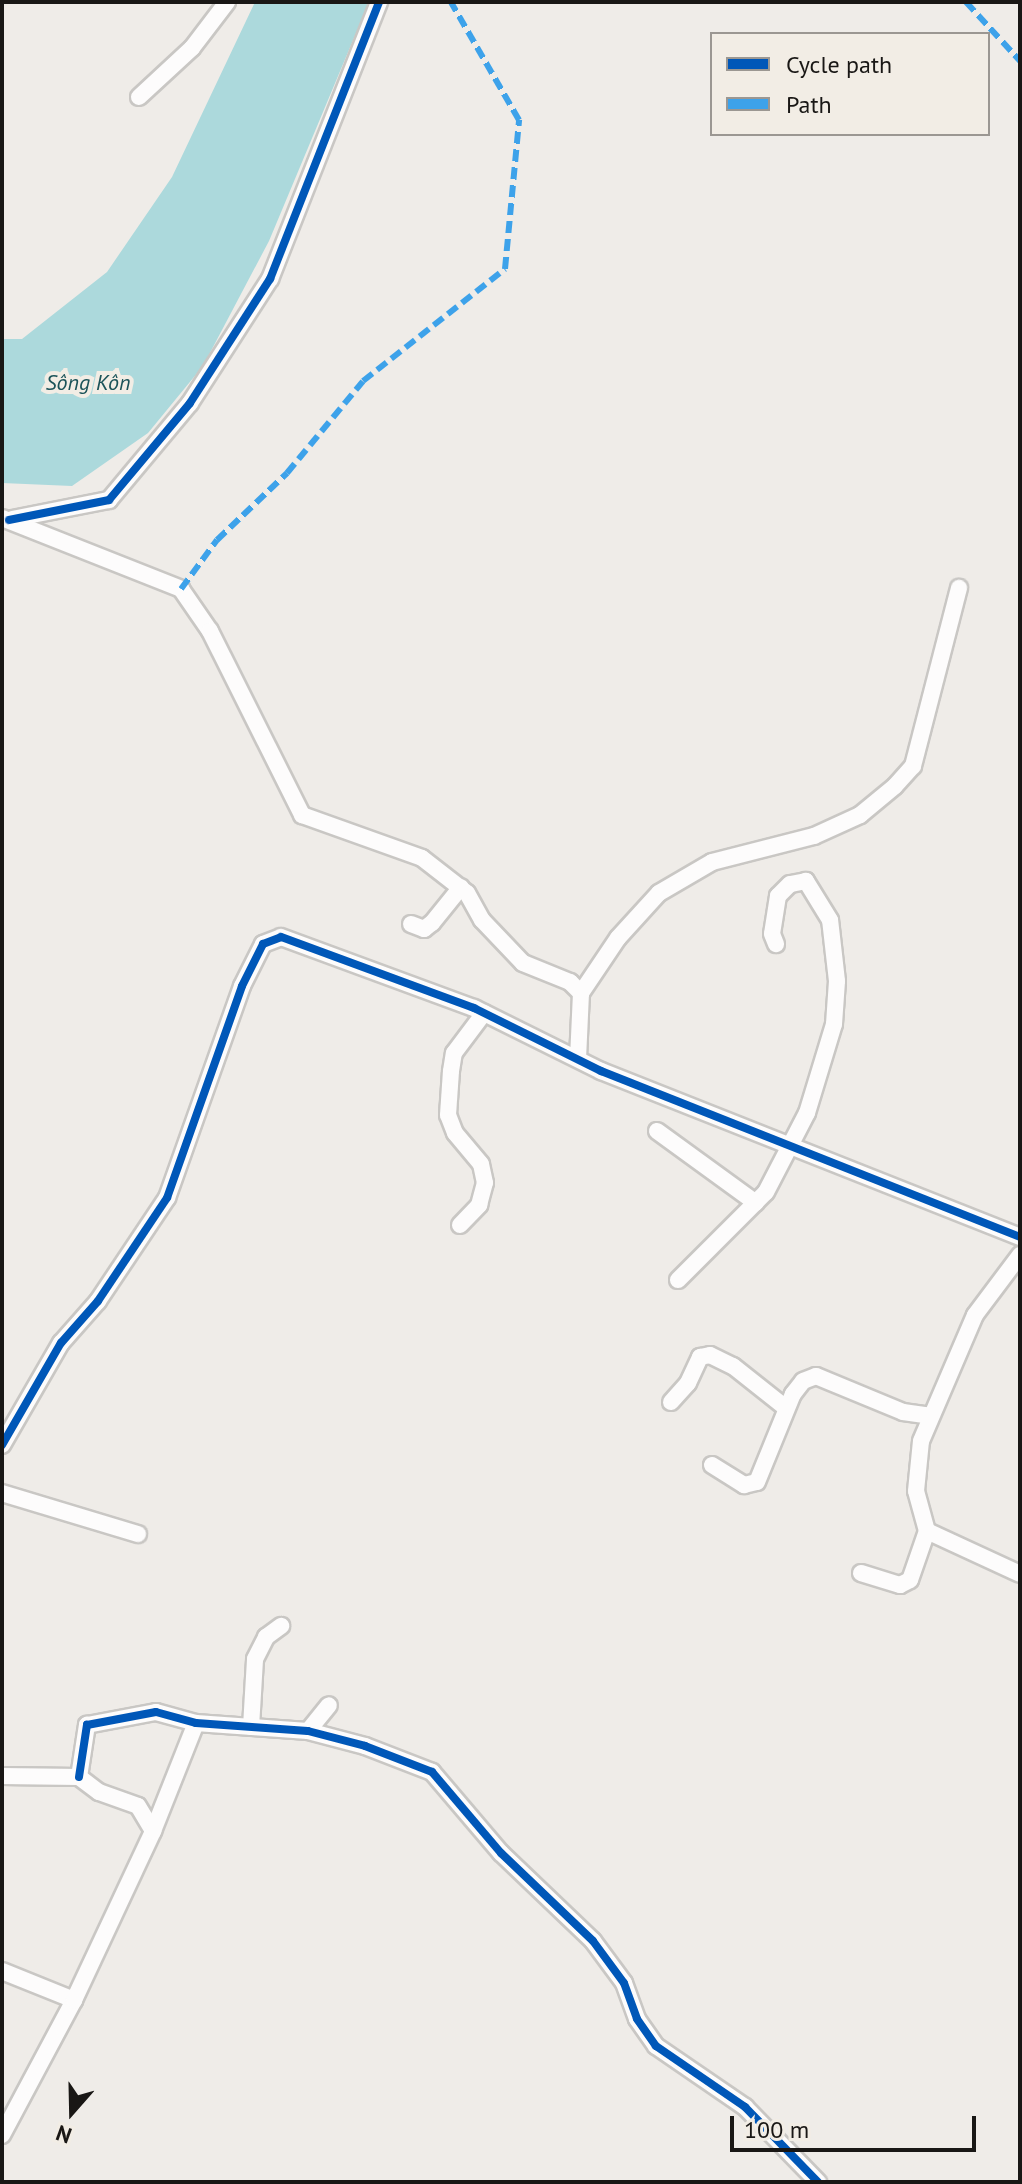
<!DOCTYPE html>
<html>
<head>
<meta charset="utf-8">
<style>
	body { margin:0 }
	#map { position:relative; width:1022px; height:2184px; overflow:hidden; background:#efece8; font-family:"PT Sans",sans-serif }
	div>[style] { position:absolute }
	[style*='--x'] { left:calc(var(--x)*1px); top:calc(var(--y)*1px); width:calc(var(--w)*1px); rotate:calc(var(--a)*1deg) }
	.water>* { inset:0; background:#acd9dc }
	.roads { filter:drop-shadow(2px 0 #c9c7c4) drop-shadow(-2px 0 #c9c7c4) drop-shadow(0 2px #c9c7c4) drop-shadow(0 -2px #c9c7c4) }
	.street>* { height:16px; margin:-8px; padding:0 8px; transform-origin:8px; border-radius:8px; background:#fdfcfc }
	.quiet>* { height:6px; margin-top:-3px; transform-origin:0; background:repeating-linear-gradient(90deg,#3da2ea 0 12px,transparent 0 18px) }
	.cycleway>* { height:8px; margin:-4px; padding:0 4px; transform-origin:4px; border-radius:4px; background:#0057b8 }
	span { translate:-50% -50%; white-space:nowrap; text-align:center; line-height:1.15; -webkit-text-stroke:8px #f2ede5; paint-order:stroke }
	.water-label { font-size:22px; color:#1b5359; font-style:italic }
	.frame { position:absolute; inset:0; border:4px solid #191715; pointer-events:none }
	.legend { position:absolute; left:710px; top:32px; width:280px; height:104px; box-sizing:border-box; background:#f2ede5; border:2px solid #9b9792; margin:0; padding:10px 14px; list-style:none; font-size:24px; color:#191715 }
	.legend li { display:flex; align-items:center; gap:16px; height:40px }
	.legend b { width:40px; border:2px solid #9b9792 }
	.north { position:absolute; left:32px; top:2072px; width:80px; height:80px; -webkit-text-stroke:6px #f2ede5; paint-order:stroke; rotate:200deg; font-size:22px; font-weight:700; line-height:32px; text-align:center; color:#191715 }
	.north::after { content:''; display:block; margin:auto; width:28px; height:36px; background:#191715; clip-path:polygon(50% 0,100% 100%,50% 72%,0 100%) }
	.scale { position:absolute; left:730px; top:2116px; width:246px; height:36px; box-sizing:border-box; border:4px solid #191715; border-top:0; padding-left:10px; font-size:24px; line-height:28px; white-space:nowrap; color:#191715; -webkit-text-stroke:6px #f2ede5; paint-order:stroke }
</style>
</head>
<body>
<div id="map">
	<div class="water">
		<div style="clip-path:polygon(255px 2px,369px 2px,269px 241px,203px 366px,148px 433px,72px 486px,2px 483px,2px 339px,22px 339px,107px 272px,172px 177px)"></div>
	</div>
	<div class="roads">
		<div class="street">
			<div style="--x:139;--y:97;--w:72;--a:-42.8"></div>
			<div style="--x:192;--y:48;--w:58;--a:-52.7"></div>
			<div style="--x:2;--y:518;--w:193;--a:21.6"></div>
			<div style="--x:181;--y:589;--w:51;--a:55.4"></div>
			<div style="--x:210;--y:631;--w:206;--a:63.4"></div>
			<div style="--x:302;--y:815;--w:127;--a:19.7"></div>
			<div style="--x:422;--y:858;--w:57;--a:37.9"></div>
			<div style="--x:467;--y:893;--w:31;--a:61"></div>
			<div style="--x:482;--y:920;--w:59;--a:46.4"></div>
			<div style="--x:523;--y:963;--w:51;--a:22"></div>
			<div style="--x:570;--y:982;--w:16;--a:45"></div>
			<div style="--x:581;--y:993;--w:66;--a:92.6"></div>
			<div style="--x:12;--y:519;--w:99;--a:-11.1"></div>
			<div style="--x:109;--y:500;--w:126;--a:-50.1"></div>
			<div style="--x:190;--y:403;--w:148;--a:-57.2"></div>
			<div style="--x:270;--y:279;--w:298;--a:-68.5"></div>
			<div style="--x:411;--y:924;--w:14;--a:21"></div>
			<div style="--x:424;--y:929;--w:10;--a:-37"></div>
			<div style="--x:432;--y:923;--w:46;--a:-51.1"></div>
			<div style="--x:581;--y:993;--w:66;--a:-56.1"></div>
			<div style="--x:618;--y:938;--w:61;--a:-47.7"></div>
			<div style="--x:659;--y:893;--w:61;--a:-30.3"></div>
			<div style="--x:712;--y:862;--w:105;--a:-14.3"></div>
			<div style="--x:814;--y:836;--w:51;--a:-24.5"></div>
			<div style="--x:860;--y:815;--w:45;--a:-39.6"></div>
			<div style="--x:895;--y:786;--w:27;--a:-48"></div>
			<div style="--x:913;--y:766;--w:184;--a:-75.5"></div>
			<div style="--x:657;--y:1131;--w:122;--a:36"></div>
			<div style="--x:460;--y:1225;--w:28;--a:-46"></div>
			<div style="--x:479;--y:1205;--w:23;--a:-75"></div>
			<div style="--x:485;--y:1183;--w:19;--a:-102"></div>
			<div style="--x:481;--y:1164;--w:40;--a:-130"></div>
			<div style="--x:455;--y:1133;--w:19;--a:-111"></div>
			<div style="--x:448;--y:1115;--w:44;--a:-86.1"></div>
			<div style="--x:451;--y:1071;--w:18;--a:-81"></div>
			<div style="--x:454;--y:1053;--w:50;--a:-53.1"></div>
			<div style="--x:678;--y:1280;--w:124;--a:-45"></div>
			<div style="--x:766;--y:1192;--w:89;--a:-62.6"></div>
			<div style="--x:807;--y:1113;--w:93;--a:-73.1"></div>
			<div style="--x:834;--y:1024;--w:43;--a:-86"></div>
			<div style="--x:837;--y:981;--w:61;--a:-96.5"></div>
			<div style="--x:830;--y:920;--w:46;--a:-121.6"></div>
			<div style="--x:806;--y:881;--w:16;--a:169"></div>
			<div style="--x:790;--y:884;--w:17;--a:135"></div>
			<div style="--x:778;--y:896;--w:38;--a:99"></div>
			<div style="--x:772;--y:934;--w:11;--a:68"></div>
			<div style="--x:671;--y:1402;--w:25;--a:-48"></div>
			<div style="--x:688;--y:1383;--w:29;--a:-65"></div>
			<div style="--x:700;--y:1357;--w:10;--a:-11"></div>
			<div style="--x:710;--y:1355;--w:25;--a:26"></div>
			<div style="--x:733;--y:1366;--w:68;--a:38.4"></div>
			<div style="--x:2;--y:1445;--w:118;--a:-60"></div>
			<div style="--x:61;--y:1343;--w:56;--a:-48.6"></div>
			<div style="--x:98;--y:1301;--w:124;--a:-56.2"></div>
			<div style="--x:167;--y:1198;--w:225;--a:-70.5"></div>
			<div style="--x:242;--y:986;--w:47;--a:-63.4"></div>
			<div style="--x:263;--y:944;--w:19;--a:-21"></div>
			<div style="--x:281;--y:937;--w:206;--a:20.2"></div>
			<div style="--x:474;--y:1008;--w:142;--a:26.4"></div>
			<div style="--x:601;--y:1071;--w:451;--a:21.6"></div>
			<div style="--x:712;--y:1465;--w:38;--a:32"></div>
			<div style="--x:744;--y:1485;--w:13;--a:-13"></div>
			<div style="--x:757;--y:1482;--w:95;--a:-67.8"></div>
			<div style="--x:793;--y:1394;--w:16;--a:-52"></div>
			<div style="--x:803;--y:1381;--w:14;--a:-21"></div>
			<div style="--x:816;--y:1376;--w:94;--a:22.5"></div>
			<div style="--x:903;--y:1412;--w:27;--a:8"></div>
			<div style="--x:2;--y:1493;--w:142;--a:16.8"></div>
			<div style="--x:927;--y:1531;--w:102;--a:24.8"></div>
			<div style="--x:861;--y:1573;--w:41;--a:17.1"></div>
			<div style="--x:900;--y:1585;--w:11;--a:-27"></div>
			<div style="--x:910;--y:1580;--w:52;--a:-70.9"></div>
			<div style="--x:927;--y:1531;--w:41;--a:-105.4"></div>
			<div style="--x:916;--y:1491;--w:50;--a:-84.3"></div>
			<div style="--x:921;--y:1441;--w:137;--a:-66.8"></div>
			<div style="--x:975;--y:1315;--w:75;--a:-53.1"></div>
			<div style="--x:251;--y:1727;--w:68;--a:-86.6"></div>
			<div style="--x:255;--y:1659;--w:25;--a:-63"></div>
			<div style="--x:266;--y:1637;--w:19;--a:-36"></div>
			<div style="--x:308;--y:1731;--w:33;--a:-51"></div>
			<div style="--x:2;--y:1776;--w:77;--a:0.7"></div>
			<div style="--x:79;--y:1777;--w:25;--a:37"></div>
			<div style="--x:99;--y:1792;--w:41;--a:19.7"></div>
			<div style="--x:138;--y:1806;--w:29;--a:59"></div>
			<div style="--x:79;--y:1777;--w:53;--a:-81.3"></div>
			<div style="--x:87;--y:1725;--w:70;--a:-10.7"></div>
			<div style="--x:156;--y:1712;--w:41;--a:15.4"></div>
			<div style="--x:196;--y:1723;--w:112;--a:4.1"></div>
			<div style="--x:308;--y:1731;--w:59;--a:14.7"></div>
			<div style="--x:365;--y:1746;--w:72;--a:21.2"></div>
			<div style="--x:432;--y:1772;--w:106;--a:49.6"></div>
			<div style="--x:501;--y:1853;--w:127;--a:43.7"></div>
			<div style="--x:593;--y:1941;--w:52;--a:53.6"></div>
			<div style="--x:624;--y:1983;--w:38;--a:70"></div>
			<div style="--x:637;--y:2019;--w:33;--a:55"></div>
			<div style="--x:656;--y:2046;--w:108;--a:34.4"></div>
			<div style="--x:745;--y:2107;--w:105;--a:45.8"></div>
			<div style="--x:2;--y:1971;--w:78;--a:21.9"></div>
			<div style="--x:2;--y:2135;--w:153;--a:-61.9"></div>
			<div style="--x:74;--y:2000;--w:187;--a:-64.9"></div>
			<div style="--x:153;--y:1831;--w:116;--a:-68.3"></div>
		</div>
	</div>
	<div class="quiet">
		<div style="--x:966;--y:2;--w:80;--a:47.5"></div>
		<div style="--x:181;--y:589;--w:61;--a:-53.7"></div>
		<div style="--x:217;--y:540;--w:97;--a:-43.7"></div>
		<div style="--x:287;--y:473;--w:119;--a:-50.4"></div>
		<div style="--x:363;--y:381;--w:181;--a:-38.3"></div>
		<div style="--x:505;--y:269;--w:150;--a:-84.6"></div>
		<div style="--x:519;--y:120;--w:136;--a:-120"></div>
	</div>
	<div class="cycleway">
		<div style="--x:9;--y:520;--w:102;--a:-11.3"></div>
		<div style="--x:109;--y:500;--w:126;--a:-50.1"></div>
		<div style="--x:190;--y:403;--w:148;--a:-57.2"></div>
		<div style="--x:270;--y:279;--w:298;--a:-68.5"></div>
		<div style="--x:2;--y:1445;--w:118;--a:-60"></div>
		<div style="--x:61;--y:1343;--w:56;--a:-48.6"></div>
		<div style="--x:98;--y:1301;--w:124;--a:-56.2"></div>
		<div style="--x:167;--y:1198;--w:225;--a:-70.5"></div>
		<div style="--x:242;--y:986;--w:47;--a:-63.4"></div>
		<div style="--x:263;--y:944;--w:19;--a:-21"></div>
		<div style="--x:281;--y:937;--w:206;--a:20.2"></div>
		<div style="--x:474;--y:1008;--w:142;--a:26.4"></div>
		<div style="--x:601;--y:1071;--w:451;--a:21.6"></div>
		<div style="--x:79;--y:1777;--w:53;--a:-81.3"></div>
		<div style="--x:87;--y:1725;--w:70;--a:-10.7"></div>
		<div style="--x:156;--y:1712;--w:41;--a:15.4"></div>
		<div style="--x:196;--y:1723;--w:112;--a:4.1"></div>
		<div style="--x:308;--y:1731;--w:59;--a:14.7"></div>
		<div style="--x:365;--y:1746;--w:72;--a:21.2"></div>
		<div style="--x:432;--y:1772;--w:106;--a:49.6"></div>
		<div style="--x:501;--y:1853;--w:127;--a:43.7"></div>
		<div style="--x:593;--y:1941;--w:52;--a:53.6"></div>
		<div style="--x:624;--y:1983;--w:38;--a:70"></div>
		<div style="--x:637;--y:2019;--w:33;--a:55"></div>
		<div style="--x:656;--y:2046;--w:108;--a:34.4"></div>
		<div style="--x:745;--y:2107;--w:105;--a:45.8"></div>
	</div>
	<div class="water-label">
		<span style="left:88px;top:383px">Sông Kôn</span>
	</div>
	<div class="frame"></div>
	<ul class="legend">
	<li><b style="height:10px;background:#0057b8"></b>Cycle path</li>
	<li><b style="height:10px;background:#3da2ea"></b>Path</li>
	</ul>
	<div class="north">N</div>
	<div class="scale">100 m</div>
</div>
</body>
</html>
